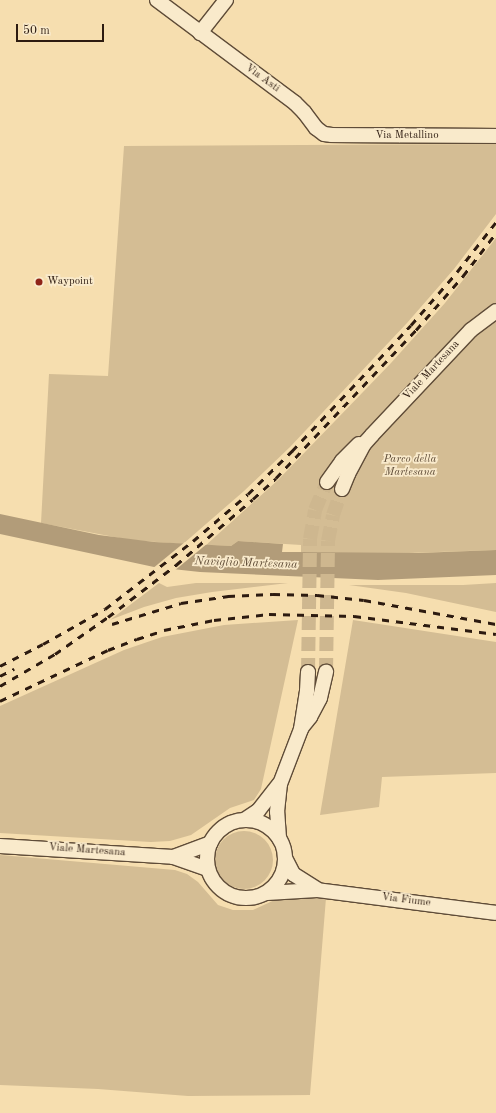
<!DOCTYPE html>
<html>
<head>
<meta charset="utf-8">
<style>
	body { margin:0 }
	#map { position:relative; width:496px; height:1113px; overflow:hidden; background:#f6deaf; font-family:"Old Standard TT",serif }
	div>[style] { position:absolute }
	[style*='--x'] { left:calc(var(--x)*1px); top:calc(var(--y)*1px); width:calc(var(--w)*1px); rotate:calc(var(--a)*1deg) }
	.green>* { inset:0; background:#d4bd94 }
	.round { border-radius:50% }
	.water>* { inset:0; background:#b29c79 }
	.pier>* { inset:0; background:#f6deaf }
	.minor-tunnel>* { height:14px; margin-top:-7px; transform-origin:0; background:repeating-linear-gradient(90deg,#ceb78f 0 14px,transparent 0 21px) }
	.roads { filter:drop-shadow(1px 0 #5f4c38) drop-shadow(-1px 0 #5f4c38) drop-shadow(0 1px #5f4c38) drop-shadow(0 -1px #5f4c38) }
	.minor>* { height:14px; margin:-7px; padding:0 7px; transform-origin:7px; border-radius:7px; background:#f9eacb }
	.minor>.ring { margin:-7px; padding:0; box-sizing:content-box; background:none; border:14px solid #f9eacb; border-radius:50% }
	.rail>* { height:3px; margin-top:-1.5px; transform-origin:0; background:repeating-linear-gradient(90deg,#2d1b10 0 7px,transparent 0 14px) }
	.dots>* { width:11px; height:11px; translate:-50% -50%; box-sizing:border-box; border:2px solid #f9eacb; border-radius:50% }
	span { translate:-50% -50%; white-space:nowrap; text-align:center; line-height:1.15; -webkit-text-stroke:3.5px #f9eacb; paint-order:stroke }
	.street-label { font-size:11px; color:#2d1b10 }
	.poi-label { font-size:11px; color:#2d1b10 }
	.left { translate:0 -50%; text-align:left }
	.park-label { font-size:11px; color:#5f4c38; font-style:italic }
	.water-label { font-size:12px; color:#624f3a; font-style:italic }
	.scale { position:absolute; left:16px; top:24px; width:88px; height:18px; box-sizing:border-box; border:2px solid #2d1b10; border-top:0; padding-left:5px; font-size:12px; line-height:14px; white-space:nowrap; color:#2d1b10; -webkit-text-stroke:3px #f9eacb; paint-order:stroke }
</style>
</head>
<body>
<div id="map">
	<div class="green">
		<div style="clip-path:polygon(496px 144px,496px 214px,454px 269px,407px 323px,290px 447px,244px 491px,183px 544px,130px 540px,41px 523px,49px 374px,108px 376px,124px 146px)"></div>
		<div style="clip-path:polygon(496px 238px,496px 550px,380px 554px,301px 552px,301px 545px,238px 541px,231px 546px,206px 545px,278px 480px,391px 363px,445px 303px)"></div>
		<div style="clip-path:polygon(159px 583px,167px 587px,196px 583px,288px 583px,212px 592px,176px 598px,144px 607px,110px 620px)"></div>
		<div style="clip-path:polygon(496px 583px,496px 612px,406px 593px,349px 585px,463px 585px)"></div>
		<div style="clip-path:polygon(298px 620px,261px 789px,254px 800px,230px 808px,191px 835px,170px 841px,151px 842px,0 833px,0 706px,124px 650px,162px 637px,224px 625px)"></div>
		<div style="clip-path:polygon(353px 620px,496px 642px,496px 773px,382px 777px,379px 807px,320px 815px)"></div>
		<div class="round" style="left:215px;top:831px;width:58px;height:58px"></div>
		<div style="clip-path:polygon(0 855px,175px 870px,187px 874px,198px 882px,218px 905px,233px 910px,253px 910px,279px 898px,326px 898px,310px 1095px,188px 1096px,98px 1089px,0 1085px)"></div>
	</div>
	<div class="water">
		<div style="clip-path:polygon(0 514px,99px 535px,154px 542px,231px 546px,238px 541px,283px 544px,282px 552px,301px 552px,418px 553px,496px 550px,496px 575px,378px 580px,200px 572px,154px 567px,0 534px)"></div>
	</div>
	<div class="pier">
		<div style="clip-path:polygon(185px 542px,208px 543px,174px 571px,152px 569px)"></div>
	</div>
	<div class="minor-tunnel">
		<div style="--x:308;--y:672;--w:133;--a:-89.1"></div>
		<div style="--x:310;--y:539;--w:29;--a:-80"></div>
		<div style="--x:315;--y:510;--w:30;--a:-67"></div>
		<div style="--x:326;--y:672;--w:131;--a:-89.1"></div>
		<div style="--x:328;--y:541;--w:26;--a:-79"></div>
		<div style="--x:333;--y:515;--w:28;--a:-71"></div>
	</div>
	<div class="roads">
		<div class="minor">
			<div style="--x:157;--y:0;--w:172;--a:36.7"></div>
			<div style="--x:295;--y:103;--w:13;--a:45"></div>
			<div style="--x:304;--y:112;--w:20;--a:53"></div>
			<div style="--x:316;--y:128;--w:10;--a:37"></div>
			<div style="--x:324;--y:134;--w:8;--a:7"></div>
			<div style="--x:332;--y:135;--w:164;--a:0.3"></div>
			<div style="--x:200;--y:33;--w:42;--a:-51.8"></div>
			<div style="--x:327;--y:482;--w:26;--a:-54"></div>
			<div style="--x:342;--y:461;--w:24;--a:-45"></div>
			<div style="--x:342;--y:489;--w:16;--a:-68"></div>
			<div style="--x:348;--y:474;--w:34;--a:-62"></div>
			<div style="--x:364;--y:444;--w:12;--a:-48"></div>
			<div style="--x:372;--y:435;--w:144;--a:-46.7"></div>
			<div style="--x:471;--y:330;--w:31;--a:-37"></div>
			<div style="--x:302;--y:727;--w:13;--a:-51"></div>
			<div style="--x:310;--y:717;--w:21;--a:-62"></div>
			<div style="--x:320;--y:698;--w:27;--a:-77"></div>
			<div class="ring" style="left:207px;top:820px;width:64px;height:64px"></div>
			<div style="--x:244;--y:820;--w:17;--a:-33"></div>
			<div style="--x:258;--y:811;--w:34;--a:-52"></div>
			<div style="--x:279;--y:838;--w:26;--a:-94"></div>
			<div style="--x:277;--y:812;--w:28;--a:-84"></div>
			<div style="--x:280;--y:784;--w:59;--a:-69.1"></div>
			<div style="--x:301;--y:729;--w:38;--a:-81"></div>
			<div style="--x:307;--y:691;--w:19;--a:-87"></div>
			<div style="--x:0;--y:846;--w:173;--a:3.6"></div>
			<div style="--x:173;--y:857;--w:37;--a:19"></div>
			<div style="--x:173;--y:857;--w:40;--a:-20.2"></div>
			<div style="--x:285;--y:858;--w:18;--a:63"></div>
			<div style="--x:293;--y:874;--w:28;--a:32"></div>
			<div style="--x:267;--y:893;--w:50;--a:-3.4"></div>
			<div style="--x:317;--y:890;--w:180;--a:7.3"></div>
		</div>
	</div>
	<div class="rail">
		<div style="--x:112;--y:624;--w:72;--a:-16.9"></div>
		<div style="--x:181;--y:603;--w:48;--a:-8.5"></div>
		<div style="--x:228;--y:596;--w:45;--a:-2.5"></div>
		<div style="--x:273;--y:594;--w:44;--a:1.3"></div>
		<div style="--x:317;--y:595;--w:47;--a:6.1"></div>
		<div style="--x:364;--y:600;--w:134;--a:10.3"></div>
		<div style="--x:0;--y:666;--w:48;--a:-27.1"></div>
		<div style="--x:43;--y:644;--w:71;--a:-29.4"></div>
		<div style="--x:105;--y:609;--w:111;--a:-37.7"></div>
		<div style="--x:193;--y:541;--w:72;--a:-40.5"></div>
		<div style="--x:248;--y:494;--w:62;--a:-44.3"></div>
		<div style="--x:292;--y:451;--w:173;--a:-46.6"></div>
		<div style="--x:411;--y:325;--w:70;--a:-49"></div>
		<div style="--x:457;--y:272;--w:63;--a:-52"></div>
		<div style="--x:0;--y:676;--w:16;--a:-27"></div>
		<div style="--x:0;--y:686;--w:64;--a:-30.2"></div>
		<div style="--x:55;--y:654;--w:65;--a:-34.9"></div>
		<div style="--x:108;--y:617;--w:86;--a:-37.4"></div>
		<div style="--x:176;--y:565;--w:101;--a:-40.6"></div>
		<div style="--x:253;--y:499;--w:31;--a:-42"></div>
		<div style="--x:276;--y:478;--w:204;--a:-46.6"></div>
		<div style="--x:416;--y:330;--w:72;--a:-49"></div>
		<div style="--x:463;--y:276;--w:54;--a:-52.5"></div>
		<div style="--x:0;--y:701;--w:119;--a:-25.3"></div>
		<div style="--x:108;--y:650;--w:31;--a:-21"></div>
		<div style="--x:137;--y:639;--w:28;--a:-18"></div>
		<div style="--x:164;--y:630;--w:51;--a:-11.3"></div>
		<div style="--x:214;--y:620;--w:55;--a:-6.2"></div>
		<div style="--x:269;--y:614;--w:85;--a:1.3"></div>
		<div style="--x:354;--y:616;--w:143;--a:7.2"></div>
	</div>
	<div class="dots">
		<div style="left:39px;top:282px;background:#8f2418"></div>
	</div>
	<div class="street-label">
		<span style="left:262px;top:79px;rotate:36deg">Via Asti</span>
		<span style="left:407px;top:136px">Via Metallino</span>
		<span style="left:432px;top:371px;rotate:-47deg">Viale Martesana</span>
		<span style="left:87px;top:851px;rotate:4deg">Viale Martesana</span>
		<span style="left:406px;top:901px;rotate:7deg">Via Fiume</span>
	</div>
	<div class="poi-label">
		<span class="left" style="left:47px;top:282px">Waypoint</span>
	</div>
	<div class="park-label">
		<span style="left:410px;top:467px">Parco della<br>Martesana</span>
	</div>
	<div class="water-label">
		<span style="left:246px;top:564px;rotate:2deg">Naviglio Martesana</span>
	</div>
	<div class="scale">50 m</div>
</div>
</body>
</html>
